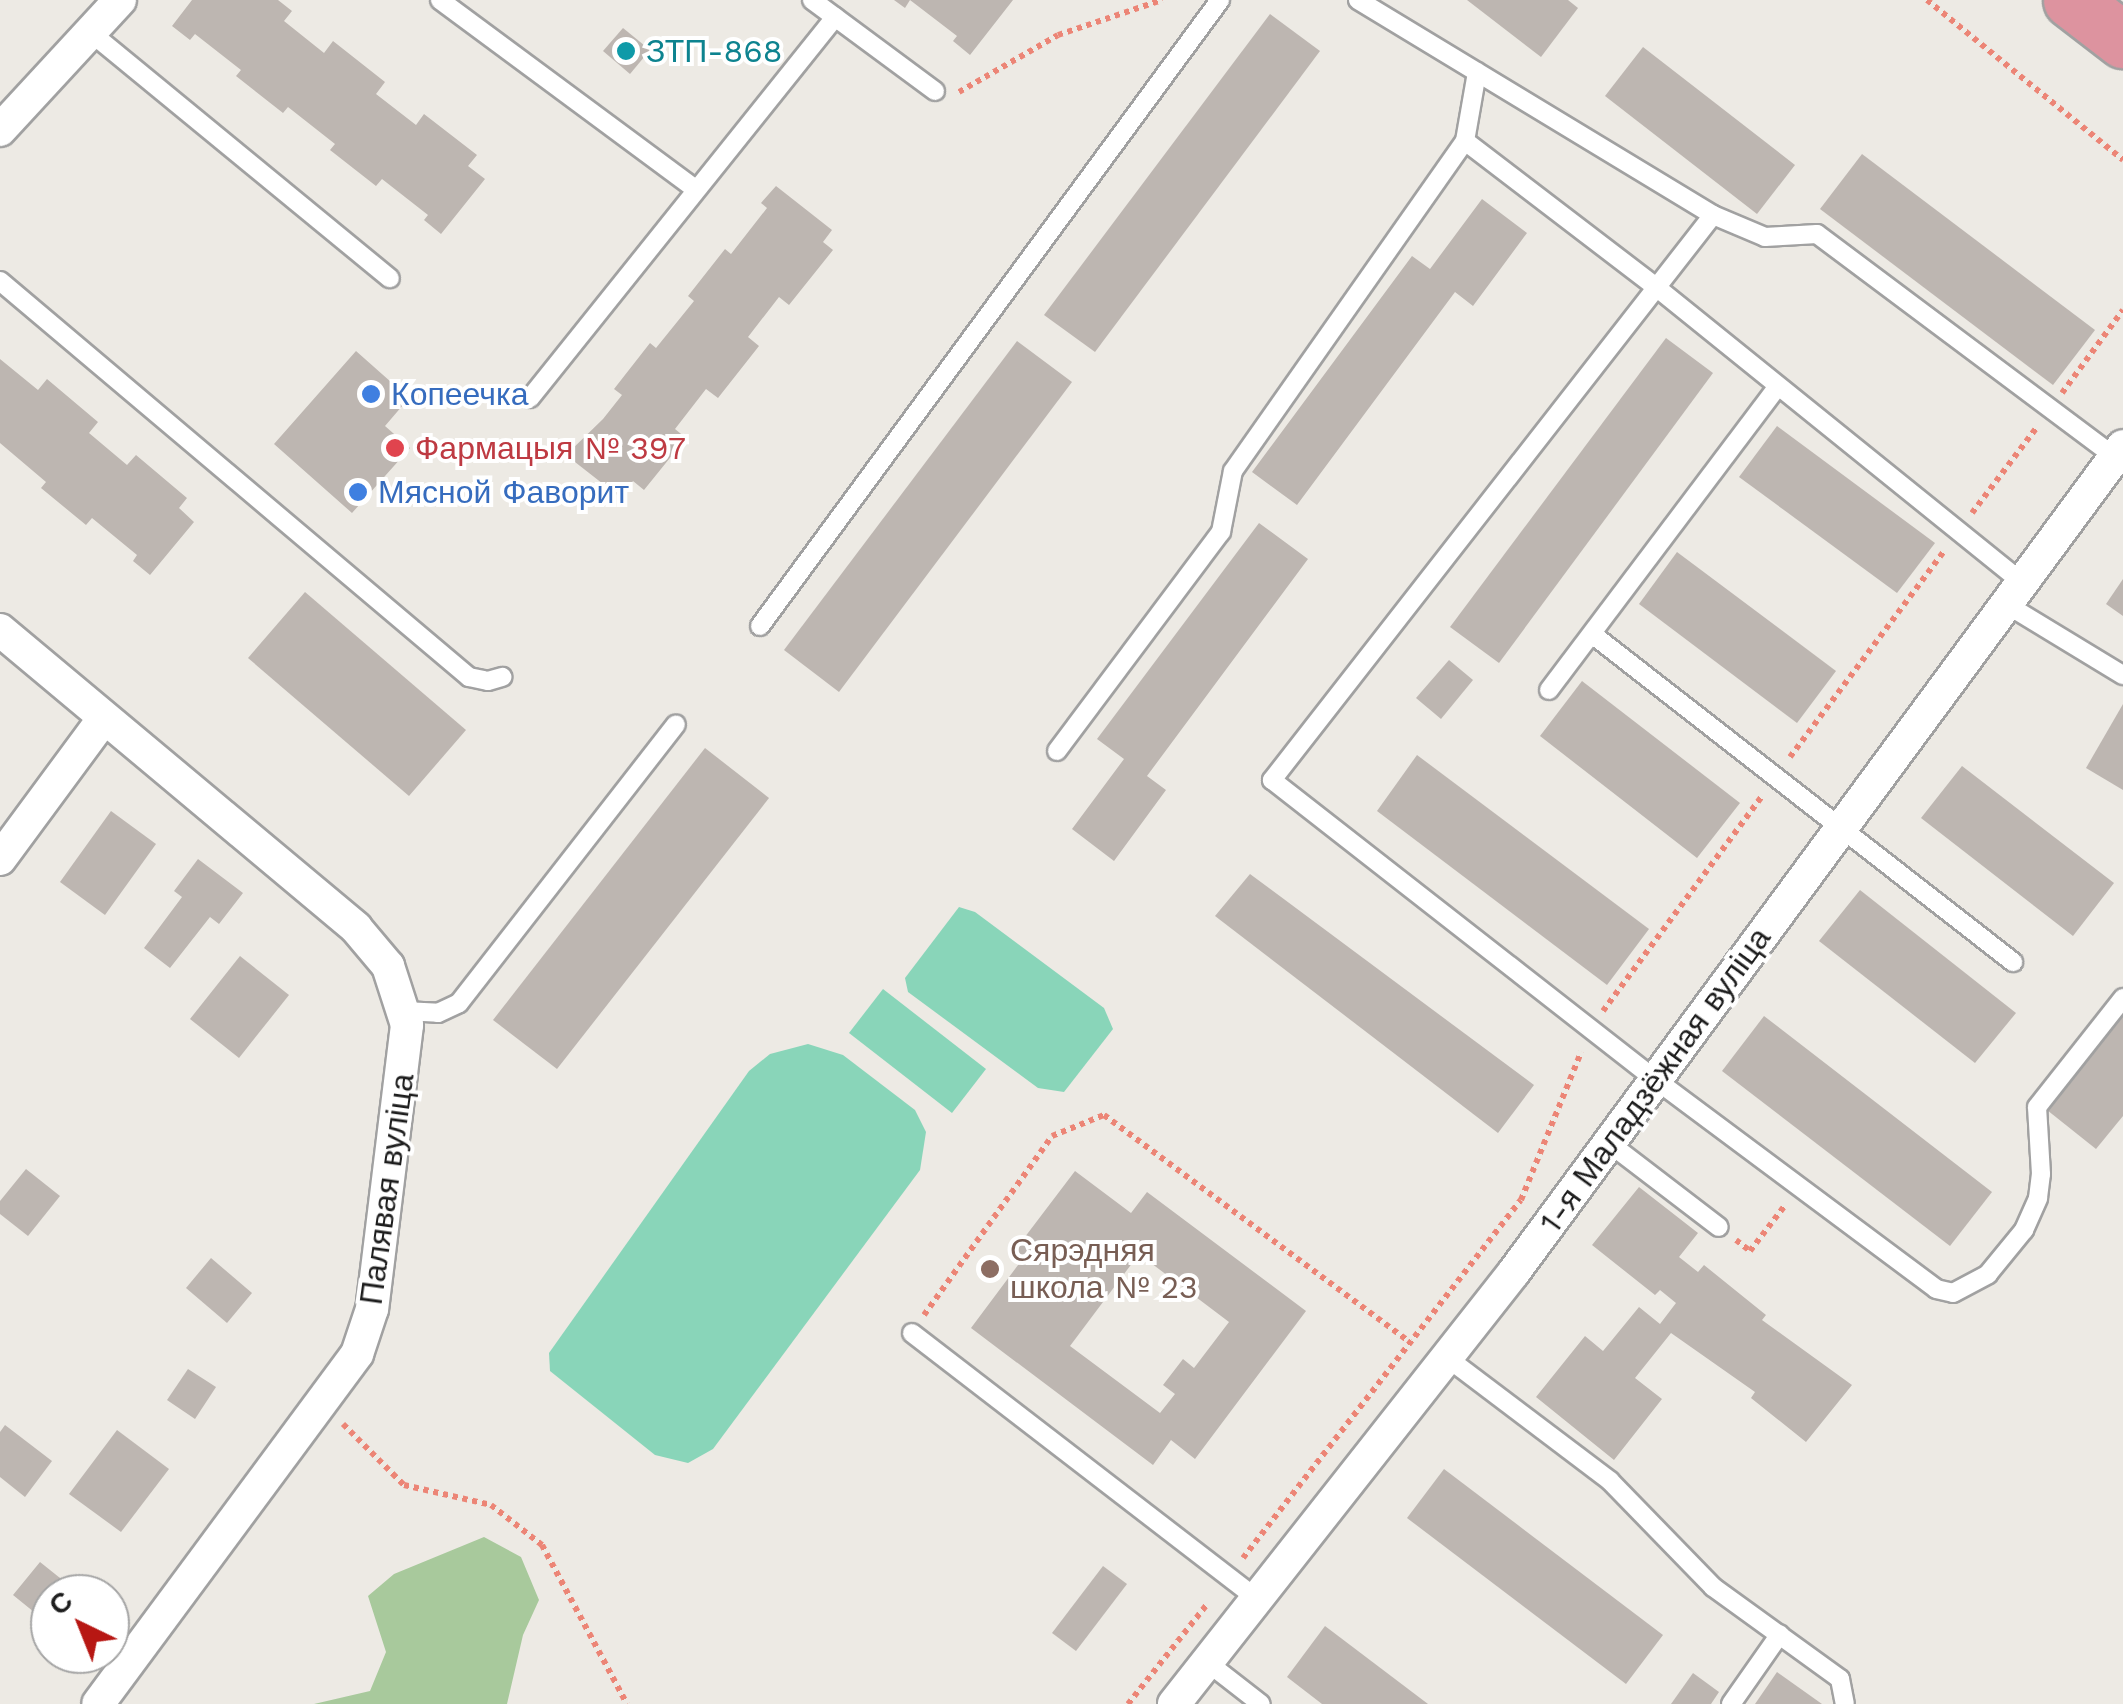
<!DOCTYPE html>
<html>
<head>
<meta charset="utf-8">
<style>
	body { margin:0 }
	#map { position:relative; width:2123px; height:1704px; overflow:hidden; background:#edeae4; font-family:"Work Sans",sans-serif }
	div>[style] { position:absolute }
	[style*='--x'] { left:calc(var(--x)*1px); top:calc(var(--y)*1px); width:calc(var(--w)*1px); rotate:calc(var(--a)*1deg) }
	.forest>* { inset:0; background:#a8c99c }
	.pitch>* { inset:0; background:#89d5b9 }
	.building>* { inset:0; background:#bdb6b1 }
	.path>* { height:6px; margin-top:-3px; transform-origin:0; background:repeating-linear-gradient(90deg,#ec8576 0 5px,transparent 0 10px) }
	.roads { filter:drop-shadow(2px 0 #a1a1a1) drop-shadow(-2px 0 #a1a1a1) drop-shadow(0 2px #a1a1a1) drop-shadow(0 -2px #a1a1a1) }
	.lane>* { height:18px; margin:-9px; padding:0 9px; transform-origin:9px; border-radius:9px; background:#fff }
	.street>* { height:32px; margin:-16px; padding:0 16px; transform-origin:16px; border-radius:16px; background:#fff }
	.highway>* { height:55px; margin:-27.5px; padding:0 27.5px; transform-origin:27.5px; border-radius:27.5px; background:#dd939f }
	.dots>* { width:28px; height:28px; translate:-50% -50%; box-sizing:border-box; border:5px solid #fff; border-radius:50% }
	span { translate:-50% -50%; white-space:nowrap; text-align:center; line-height:1.15; -webkit-text-stroke:8px #fff; paint-order:stroke }
	.culture-label { font-size:32px; color:#0d838f }
	.left { translate:0 -50%; text-align:left }
	.shop-label { font-size:32px; color:#366cbe }
	.health-label { font-size:32px; color:#be3a42 }
	.street-label { font-size:32px; color:#1d1d1d }
	.education-label { font-size:32px; color:#785e54 }
	.north { position:absolute; left:30px; top:1574px; width:100px; height:100px; box-sizing:border-box; background:#fff; border:2px solid #a5a5a5; border-radius:50%; rotate:317deg; font-size:28px; font-weight:700; line-height:40px; text-align:center; color:#1d1d1d }
	.north::after { content:''; display:block; margin:auto; width:35px; height:45px; background:#b71713; clip-path:polygon(50% 0,100% 100%,50% 72%,0 100%) }
</style>
</head>
<body>
<div id="map">
	<div class="forest">
		<div style="clip-path:polygon(484px 1537px,521px 1557px,539px 1600px,523px 1635px,507px 1704px,314px 1704px,370px 1691px,386px 1652px,368px 1596px,394px 1574px)"></div>
	</div>
	<div class="pitch">
		<div style="clip-path:polygon(959px 907px,975px 912px,1104px 1008px,1113px 1029px,1064px 1092px,1038px 1088px,908px 992px,905px 978px)"></div>
		<div style="clip-path:polygon(883px 989px,986px 1069px,952px 1113px,849px 1033px)"></div>
		<div style="clip-path:polygon(808px 1044px,843px 1055px,915px 1110px,926px 1132px,920px 1170px,713px 1449px,688px 1463px,655px 1455px,550px 1371px,549px 1353px,749px 1071px,770px 1054px)"></div>
	</div>
	<div class="building">
		<div style="clip-path:polygon(192px 0,278px 0,292px 11px,284px 21px,324px 53px,333px 41px,385px 82px,376px 94px,416px 125px,424px 114px,477px 155px,468px 166px,485px 179px,441px 234px,424px 220px,428px 215px,382px 179px,376px 186px,330px 150px,335px 144px,288px 107px,283px 113px,236px 76px,241px 70px,195px 34px,190px 40px,172px 26px)"></div>
		<div style="clip-path:polygon(894px 0,1013px 0,970px 55px,953px 41px,957px 36px,910px 0,905px 8px)"></div>
		<div style="clip-path:polygon(1467px 0,1568px 0,1578px 8px,1541px 57px)"></div>
		<div style="clip-path:polygon(1270px 14px,1320px 51px,1095px 352px,1044px 315px)"></div>
		<div style="clip-path:polygon(623px 28px,650px 50px,630px 74px,603px 51px)"></div>
		<div style="clip-path:polygon(1643px 47px,1795px 165px,1757px 214px,1605px 96px)"></div>
		<div style="clip-path:polygon(1862px 154px,2095px 330px,2053px 385px,1820px 209px)"></div>
		<div style="clip-path:polygon(776px 186px,832px 230px,823px 242px,833px 250px,789px 305px,779px 297px,748px 337px,759px 346px,718px 398px,706px 389px,675px 429px,686px 438px,644px 490px,633px 481px,621px 498px,566px 455px,603px 419px,622px 395px,614px 389px,650px 343px,656px 348px,694px 301px,688px 296px,725px 249px,731px 254px,767px 208px,761px 203px)"></div>
		<div style="clip-path:polygon(1482px 199px,1527px 233px,1473px 306px,1455px 292px,1297px 505px,1252px 472px,1412px 256px,1430px 269px)"></div>
		<div style="clip-path:polygon(1666px 338px,1713px 373px,1499px 663px,1450px 627px)"></div>
		<div style="clip-path:polygon(1017px 341px,1072px 382px,839px 692px,784px 650px)"></div>
		<div style="clip-path:polygon(356px 351px,409px 398px,385px 426px,410px 448px,352px 513px,274px 444px)"></div>
		<div style="clip-path:polygon(0 359px,38px 390px,47px 379px,98px 422px,89px 433px,127px 465px,136px 455px,187px 498px,179px 508px,194px 522px,150px 575px,133px 561px,137px 555px,92px 518px,86px 525px,41px 488px,46px 482px,0 443px)"></div>
		<div style="clip-path:polygon(1777px 426px,1935px 543px,1897px 593px,1739px 477px)"></div>
		<div style="clip-path:polygon(1259px 523px,1308px 559px,1147px 776px,1166px 790px,1114px 861px,1072px 829px,1124px 759px,1097px 739px)"></div>
		<div style="clip-path:polygon(1677px 552px,1836px 671px,1797px 723px,1639px 604px)"></div>
		<div style="clip-path:polygon(2123px 579px,2123px 616px,2106px 604px)"></div>
		<div style="clip-path:polygon(305px 592px,466px 730px,409px 796px,248px 658px)"></div>
		<div style="clip-path:polygon(1449px 660px,1473px 680px,1441px 719px,1416px 698px)"></div>
		<div style="clip-path:polygon(1582px 681px,1740px 803px,1697px 858px,1540px 736px)"></div>
		<div style="clip-path:polygon(2123px 704px,2123px 790px,2086px 768px)"></div>
		<div style="clip-path:polygon(705px 748px,769px 798px,557px 1069px,493px 1020px)"></div>
		<div style="clip-path:polygon(1417px 755px,1649px 929px,1607px 985px,1377px 811px)"></div>
		<div style="clip-path:polygon(1962px 766px,2114px 883px,2073px 936px,1921px 818px)"></div>
		<div style="clip-path:polygon(111px 811px,156px 844px,105px 915px,60px 882px)"></div>
		<div style="clip-path:polygon(198px 859px,243px 893px,219px 924px,210px 917px,170px 968px,144px 948px,182px 897px,174px 891px)"></div>
		<div style="clip-path:polygon(1250px 874px,1534px 1085px,1498px 1133px,1215px 916px)"></div>
		<div style="clip-path:polygon(1860px 890px,2016px 1013px,1975px 1063px,1819px 941px)"></div>
		<div style="clip-path:polygon(240px 956px,289px 995px,239px 1058px,190px 1019px)"></div>
		<div style="clip-path:polygon(1764px 1016px,1992px 1192px,1950px 1246px,1722px 1071px)"></div>
		<div style="clip-path:polygon(2123px 1016px,2123px 1116px,2096px 1149px,2047px 1110px)"></div>
		<div style="clip-path:polygon(26px 1169px,60px 1196px,28px 1236px,0 1214px,0 1201px)"></div>
		<div style="clip-path:polygon(evenodd,1075px 1171px,1131px 1213px,1147px 1192px,1306px 1311px,1195px 1459px,1171px 1440px,1153px 1465px,971px 1328px,1024px 1257px,1015px 1250px,1075px 1171px,1139px 1254px,1229px 1322px,1194px 1368px,1183px 1359px,1163px 1385px,1175px 1394px,1160px 1413px,1070px 1346px,1139px 1254px)"></div>
		<div style="clip-path:polygon(1639px 1187px,1698px 1233px,1679px 1257px,1698px 1272px,1704px 1265px,1766px 1315px,1762px 1320px,1852px 1385px,1806px 1442px,1751px 1398px,1755px 1392px,1671px 1333px,1635px 1378px,1662px 1399px,1614px 1460px,1536px 1397px,1585px 1336px,1603px 1351px,1639px 1307px,1660px 1324px,1676px 1303px,1660px 1290px,1655px 1295px,1592px 1245px)"></div>
		<div style="clip-path:polygon(211px 1258px,252px 1293px,227px 1323px,186px 1288px)"></div>
		<div style="clip-path:polygon(188px 1369px,216px 1387px,195px 1419px,167px 1400px)"></div>
		<div style="clip-path:polygon(5px 1425px,52px 1461px,25px 1497px,0 1477px,0 1432px)"></div>
		<div style="clip-path:polygon(117px 1430px,169px 1469px,121px 1532px,69px 1494px)"></div>
		<div style="clip-path:polygon(1444px 1469px,1663px 1635px,1626px 1684px,1407px 1518px)"></div>
		<div style="clip-path:polygon(40px 1562px,80px 1594px,50px 1594px,50px 1625px,13px 1595px)"></div>
		<div style="clip-path:polygon(1103px 1566px,1127px 1584px,1076px 1651px,1052px 1633px)"></div>
		<div style="clip-path:polygon(1325px 1626px,1428px 1704px,1322px 1704px,1287px 1677px)"></div>
		<div style="clip-path:polygon(1777px 1672px,1822px 1704px,1755px 1704px)"></div>
		<div style="clip-path:polygon(1693px 1673px,1719px 1692px,1711px 1704px,1671px 1704px)"></div>
	</div>
	<div class="path">
		<div style="--x:1927;--y:0;--w:253;--a:39.2"></div>
		<div style="--x:959;--y:92;--w:114;--a:-29.9"></div>
		<div style="--x:1058;--y:35;--w:110;--a:-18.6"></div>
		<div style="--x:2062;--y:393;--w:103;--a:-53.7"></div>
		<div style="--x:1972;--y:513;--w:108;--a:-52.9"></div>
		<div style="--x:1790;--y:757;--w:257;--a:-53.2"></div>
		<div style="--x:1603;--y:1011;--w:267;--a:-53.5"></div>
		<div style="--x:1736;--y:1240;--w:18;--a:38"></div>
		<div style="--x:1750;--y:1251;--w:59;--a:-52.5"></div>
		<div style="--x:924;--y:1315;--w:220;--a:-54.4"></div>
		<div style="--x:1052;--y:1136;--w:56;--a:-22"></div>
		<div style="--x:1104;--y:1115;--w:381;--a:36.6"></div>
		<div style="--x:343;--y:1424;--w:86;--a:45"></div>
		<div style="--x:404;--y:1485;--w:89;--a:12.9"></div>
		<div style="--x:491;--y:1505;--w:65;--a:38.1"></div>
		<div style="--x:542;--y:1545;--w:180;--a:61.9"></div>
		<div style="--x:1243;--y:1558;--w:453;--a:-52.2"></div>
		<div style="--x:1521;--y:1200;--w:160;--a:-67.9"></div>
		<div style="--x:1128;--y:1704;--w:129;--a:-51.6"></div>
	</div>
	<div class="roads">
		<div class="lane">
			<div style="--x:440;--y:0;--w:317;--a:36.5"></div>
			<div style="--x:812;--y:0;--w:153;--a:36.5"></div>
			<div style="--x:1358;--y:0;--w:415;--a:31.2"></div>
			<div style="--x:1713;--y:215;--w:56;--a:22.9"></div>
			<div style="--x:1765;--y:237;--w:52;--a:-3.3"></div>
			<div style="--x:1817;--y:234;--w:372;--a:36.8"></div>
			<div style="--x:90;--y:32;--w:388;--a:39.4"></div>
			<div style="--x:1465;--y:141;--w:240;--a:37.4"></div>
			<div style="--x:1656;--y:287;--w:471;--a:38.9"></div>
			<div style="--x:1713;--y:215;--w:717;--a:127.97"></div>
			<div style="--x:1272;--y:780;--w:487;--a:38"></div>
			<div style="--x:1656;--y:1080;--w:349;--a:36.7"></div>
			<div style="--x:1936;--y:1289;--w:17;--a:13"></div>
			<div style="--x:1953;--y:1293;--w:40;--a:-28"></div>
			<div style="--x:1988;--y:1274;--w:57;--a:-50.7"></div>
			<div style="--x:2024;--y:1230;--w:35;--a:-66"></div>
			<div style="--x:2038;--y:1198;--w:24;--a:-83"></div>
			<div style="--x:2041;--y:1174;--w:67;--a:-93.4"></div>
			<div style="--x:2037;--y:1107;--w:139;--a:-51.7"></div>
			<div style="--x:0;--y:281;--w:614;--a:40.18"></div>
			<div style="--x:469;--y:677;--w:19;--a:12"></div>
			<div style="--x:488;--y:681;--w:15;--a:-16"></div>
			<div style="--x:530;--y:398;--w:488;--a:-51.3"></div>
			<div style="--x:2006;--y:604;--w:137;--a:31.3"></div>
			<div style="--x:760;--y:626;--w:777;--a:-53.69"></div>
			<div style="--x:1592;--y:634;--w:534;--a:37.92"></div>
			<div style="--x:1549;--y:690;--w:379;--a:-53"></div>
			<div style="--x:1057;--y:751;--w:274;--a:-53.2"></div>
			<div style="--x:1221;--y:532;--w:62;--a:-78.9"></div>
			<div style="--x:1233;--y:471;--w:403;--a:-54.9"></div>
			<div style="--x:1465;--y:141;--w:70;--a:-80.1"></div>
			<div style="--x:404;--y:1011;--w:34;--a:3"></div>
			<div style="--x:438;--y:1013;--w:23;--a:-25"></div>
			<div style="--x:459;--y:1003;--w:353;--a:-52.1"></div>
			<div style="--x:1609;--y:1143;--w:138;--a:37.4"></div>
			<div style="--x:912;--y:1333;--w:434;--a:37.6"></div>
			<div style="--x:1445;--y:1356;--w:207;--a:37.1"></div>
			<div style="--x:1610;--y:1481;--w:148;--a:45.8"></div>
			<div style="--x:1713;--y:1587;--w:157;--a:35.9"></div>
			<div style="--x:1840;--y:1679;--w:25;--a:79"></div>
			<div style="--x:1207;--y:1662;--w:68;--a:37.9"></div>
			<div style="--x:1731;--y:1704;--w:85;--a:-55"></div>
		</div>
		<div class="street">
			<div style="--x:0;--y:130;--w:177;--a:-47.3"></div>
			<div style="--x:0;--y:630;--w:464;--a:39.9"></div>
			<div style="--x:356;--y:928;--w:50;--a:49.9"></div>
			<div style="--x:388;--y:966;--w:62;--a:72.1"></div>
			<div style="--x:407;--y:1025;--w:286;--a:97"></div>
			<div style="--x:372;--y:1309;--w:47;--a:108.4"></div>
			<div style="--x:357;--y:1354;--w:435;--a:126.5"></div>
			<div style="--x:0;--y:859;--w:175;--a:-53.6"></div>
			<div style="--x:1174;--y:1704;--w:550;--a:-51.8"></div>
			<div style="--x:1514;--y:1272;--w:1026;--a:-53.6"></div>
		</div>
		<div class="highway">
			<div style="--x:2071;--y:0;--w:66;--a:37.6"></div>
		</div>
	</div>
	<div class="dots">
		<div style="left:626px;top:51px;background:#0f9aa8"></div>
		<div style="left:371px;top:394px;background:#3f7fe0"></div>
		<div style="left:395px;top:448px;background:#e0444e"></div>
		<div style="left:358px;top:492px;background:#3f7fe0"></div>
		<div style="left:990px;top:1269px;background:#8d6e63"></div>
	</div>
	<div class="culture-label">
		<span class="left" style="left:646px;top:51px">ЗТП-868</span>
	</div>
	<div class="shop-label">
		<span class="left" style="left:391px;top:394px">Копеечка</span>
		<span class="left" style="left:378px;top:492px">Мясной Фаворит</span>
	</div>
	<div class="health-label">
		<span class="left" style="left:415px;top:448px">Фармацыя № 397</span>
	</div>
	<div class="street-label">
		<span style="left:1655px;top:1080px;rotate:-54deg">1-я Маладзёжная вуліца</span>
		<span style="left:387px;top:1189px;rotate:-82deg">Палявая вуліца</span>
	</div>
	<div class="education-label">
		<span class="left" style="left:1010px;top:1269px">Сярэдняя<br>школа № 23</span>
	</div>
	<div class="north">С</div>
</div>
</body>
</html>
